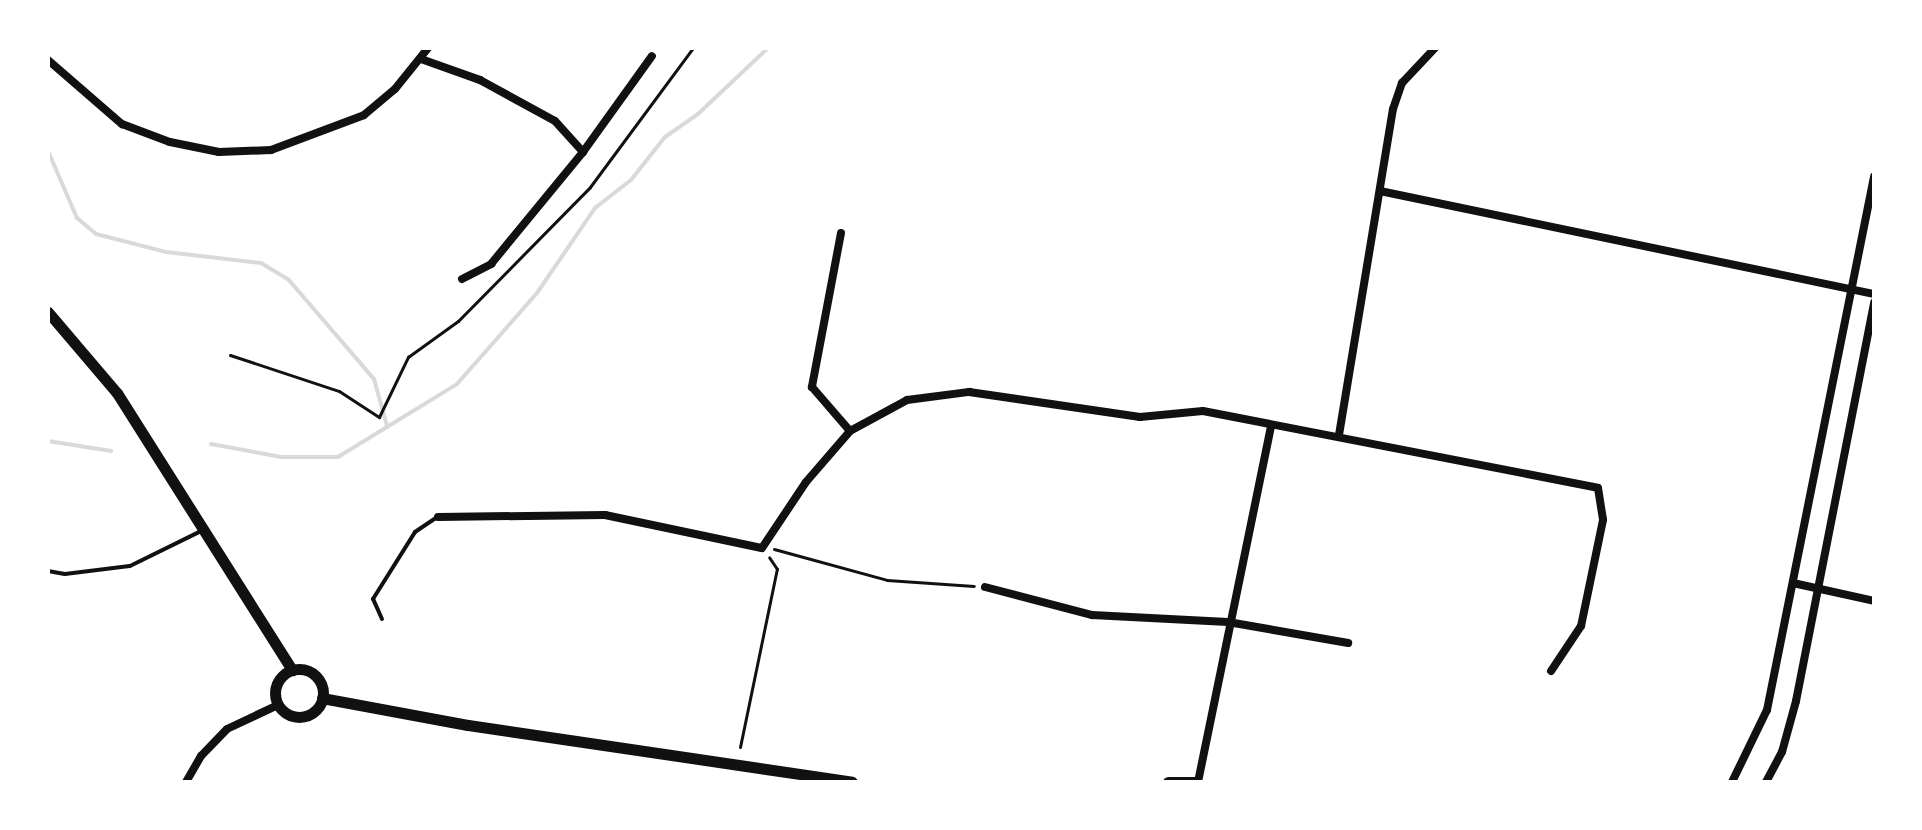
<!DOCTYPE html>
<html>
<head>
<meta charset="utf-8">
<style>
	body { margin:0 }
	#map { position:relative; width:1922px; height:830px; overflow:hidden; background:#fff; font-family:Montserrat,sans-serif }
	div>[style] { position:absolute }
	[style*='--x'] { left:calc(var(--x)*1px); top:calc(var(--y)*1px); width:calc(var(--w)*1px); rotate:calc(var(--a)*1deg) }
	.stream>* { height:4px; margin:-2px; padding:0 2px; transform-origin:2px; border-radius:2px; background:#d9d9d9 }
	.path>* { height:3px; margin:-1.5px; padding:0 1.5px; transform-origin:1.5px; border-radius:1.5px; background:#111 }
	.service>* { height:4px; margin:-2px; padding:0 2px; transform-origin:2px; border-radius:2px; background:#111 }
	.minor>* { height:8px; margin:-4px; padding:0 4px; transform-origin:4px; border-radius:4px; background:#111 }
	.tertiary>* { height:11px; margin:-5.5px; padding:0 5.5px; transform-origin:5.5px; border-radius:5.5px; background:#111 }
	.tertiary>.ring { margin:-5.5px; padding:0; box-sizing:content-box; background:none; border:11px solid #111; border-radius:50% }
	span { translate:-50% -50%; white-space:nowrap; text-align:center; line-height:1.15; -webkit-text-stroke:6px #fff; paint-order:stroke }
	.frame { position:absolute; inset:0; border:50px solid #fff; pointer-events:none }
</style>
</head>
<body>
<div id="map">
	<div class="stream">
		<div style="--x:48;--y:151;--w:73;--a:66.6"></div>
		<div style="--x:77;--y:218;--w:25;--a:40"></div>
		<div style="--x:96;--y:234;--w:72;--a:14.4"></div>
		<div style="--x:166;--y:252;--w:96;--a:6.6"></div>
		<div style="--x:261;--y:263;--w:31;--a:31"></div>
		<div style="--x:288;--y:279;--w:132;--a:49.3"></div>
		<div style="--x:374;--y:379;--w:49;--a:74.5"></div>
		<div style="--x:48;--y:441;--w:64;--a:9"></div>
		<div style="--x:211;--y:444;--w:71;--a:10.5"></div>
		<div style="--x:281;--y:457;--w:57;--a:0"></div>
		<div style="--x:338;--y:457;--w:140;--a:-31.5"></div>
		<div style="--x:457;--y:384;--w:121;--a:-48.7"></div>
		<div style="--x:537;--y:293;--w:103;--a:-55.7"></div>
		<div style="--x:595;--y:208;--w:46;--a:-37.9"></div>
		<div style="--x:631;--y:180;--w:55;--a:-51.7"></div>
		<div style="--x:665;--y:137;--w:40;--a:-34.9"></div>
		<div style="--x:698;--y:114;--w:96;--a:-43.3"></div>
	</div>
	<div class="path">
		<div style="--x:230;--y:355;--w:115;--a:18.3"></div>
		<div style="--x:339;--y:391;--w:48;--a:33"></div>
		<div style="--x:379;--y:417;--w:67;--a:-64.2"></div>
		<div style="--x:408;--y:357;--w:62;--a:-35.8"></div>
		<div style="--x:458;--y:321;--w:188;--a:-45.4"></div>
		<div style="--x:590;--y:187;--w:173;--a:-53.5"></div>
		<div style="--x:774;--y:549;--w:117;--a:15.3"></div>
		<div style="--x:887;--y:580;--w:87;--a:3.9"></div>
		<div style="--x:740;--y:747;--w:182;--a:-78.3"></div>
		<div style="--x:777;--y:569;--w:14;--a:-124"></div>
	</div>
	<div class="service">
		<div style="--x:48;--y:571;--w:17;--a:10"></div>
		<div style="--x:65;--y:574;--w:65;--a:-7"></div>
		<div style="--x:130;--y:566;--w:79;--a:-26.2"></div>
		<div style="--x:382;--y:619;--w:22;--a:-114"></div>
		<div style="--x:373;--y:599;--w:79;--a:-57.9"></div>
		<div style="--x:415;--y:532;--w:25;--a:-34"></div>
	</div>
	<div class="minor">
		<div style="--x:421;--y:59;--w:63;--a:19.6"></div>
		<div style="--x:480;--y:80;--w:85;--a:28.7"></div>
		<div style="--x:555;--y:121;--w:42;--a:47.9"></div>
		<div style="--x:48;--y:60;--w:98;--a:40.9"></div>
		<div style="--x:122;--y:124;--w:51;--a:20.6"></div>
		<div style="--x:170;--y:142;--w:50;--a:11.5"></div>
		<div style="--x:219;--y:152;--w:52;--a:-2.2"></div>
		<div style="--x:271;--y:150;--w:99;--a:-20.6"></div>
		<div style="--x:364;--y:115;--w:40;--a:-40"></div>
		<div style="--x:395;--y:89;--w:53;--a:-51.2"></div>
		<div style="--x:1380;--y:191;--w:505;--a:11.78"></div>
		<div style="--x:841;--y:233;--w:157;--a:100.7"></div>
		<div style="--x:812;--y:387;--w:58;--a:49.2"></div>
		<div style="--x:462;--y:279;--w:33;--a:-27"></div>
		<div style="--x:491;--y:264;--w:145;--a:-50.6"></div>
		<div style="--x:583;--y:152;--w:118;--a:-54.3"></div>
		<div style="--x:1339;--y:435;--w:330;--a:-80.6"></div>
		<div style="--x:1393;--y:109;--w:28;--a:-71"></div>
		<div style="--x:1402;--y:83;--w:48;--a:-46.7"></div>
		<div style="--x:438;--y:517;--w:167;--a:-0.7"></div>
		<div style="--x:605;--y:515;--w:160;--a:11.9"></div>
		<div style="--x:762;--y:548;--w:79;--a:-56.3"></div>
		<div style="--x:806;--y:482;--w:67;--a:-49.2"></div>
		<div style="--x:850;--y:431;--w:65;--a:-28.5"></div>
		<div style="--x:907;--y:400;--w:63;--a:-7.4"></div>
		<div style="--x:969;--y:392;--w:173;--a:8.3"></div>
		<div style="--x:1140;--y:417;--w:63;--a:-5.4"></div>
		<div style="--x:1203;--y:411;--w:402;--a:11"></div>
		<div style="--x:1598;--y:488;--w:32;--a:81"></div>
		<div style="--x:1603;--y:520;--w:108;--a:101.7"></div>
		<div style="--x:1581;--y:626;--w:54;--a:123.7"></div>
		<div style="--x:1793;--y:583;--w:83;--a:12.5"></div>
		<div style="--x:985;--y:587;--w:111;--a:14.7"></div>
		<div style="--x:1092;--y:615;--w:136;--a:2.9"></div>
		<div style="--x:1228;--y:622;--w:122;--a:9.9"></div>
		<div style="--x:186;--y:782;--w:30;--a:-60"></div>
		<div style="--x:201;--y:756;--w:37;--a:-46"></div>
		<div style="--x:227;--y:729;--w:56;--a:-25.2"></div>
		<div style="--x:1198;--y:782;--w:363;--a:-78.4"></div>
		<div style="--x:1732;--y:782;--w:80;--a:-64.1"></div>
		<div style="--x:1767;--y:710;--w:544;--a:-78.65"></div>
		<div style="--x:1766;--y:782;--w:34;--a:-62"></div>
		<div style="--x:1782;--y:752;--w:53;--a:-74.6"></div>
		<div style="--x:1796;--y:701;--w:406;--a:-78.9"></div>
	</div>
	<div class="tertiary">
		<div style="--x:48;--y:312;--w:106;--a:49.6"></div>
		<div style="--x:117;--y:393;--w:328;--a:57.7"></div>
		<div class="ring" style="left:275px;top:669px;width:37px;height:37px"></div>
		<div style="--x:322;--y:698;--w:148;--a:10.5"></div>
		<div style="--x:468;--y:725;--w:388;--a:8.4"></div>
		<div style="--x:1168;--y:782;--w:26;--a:0"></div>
	</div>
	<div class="frame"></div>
</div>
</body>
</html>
